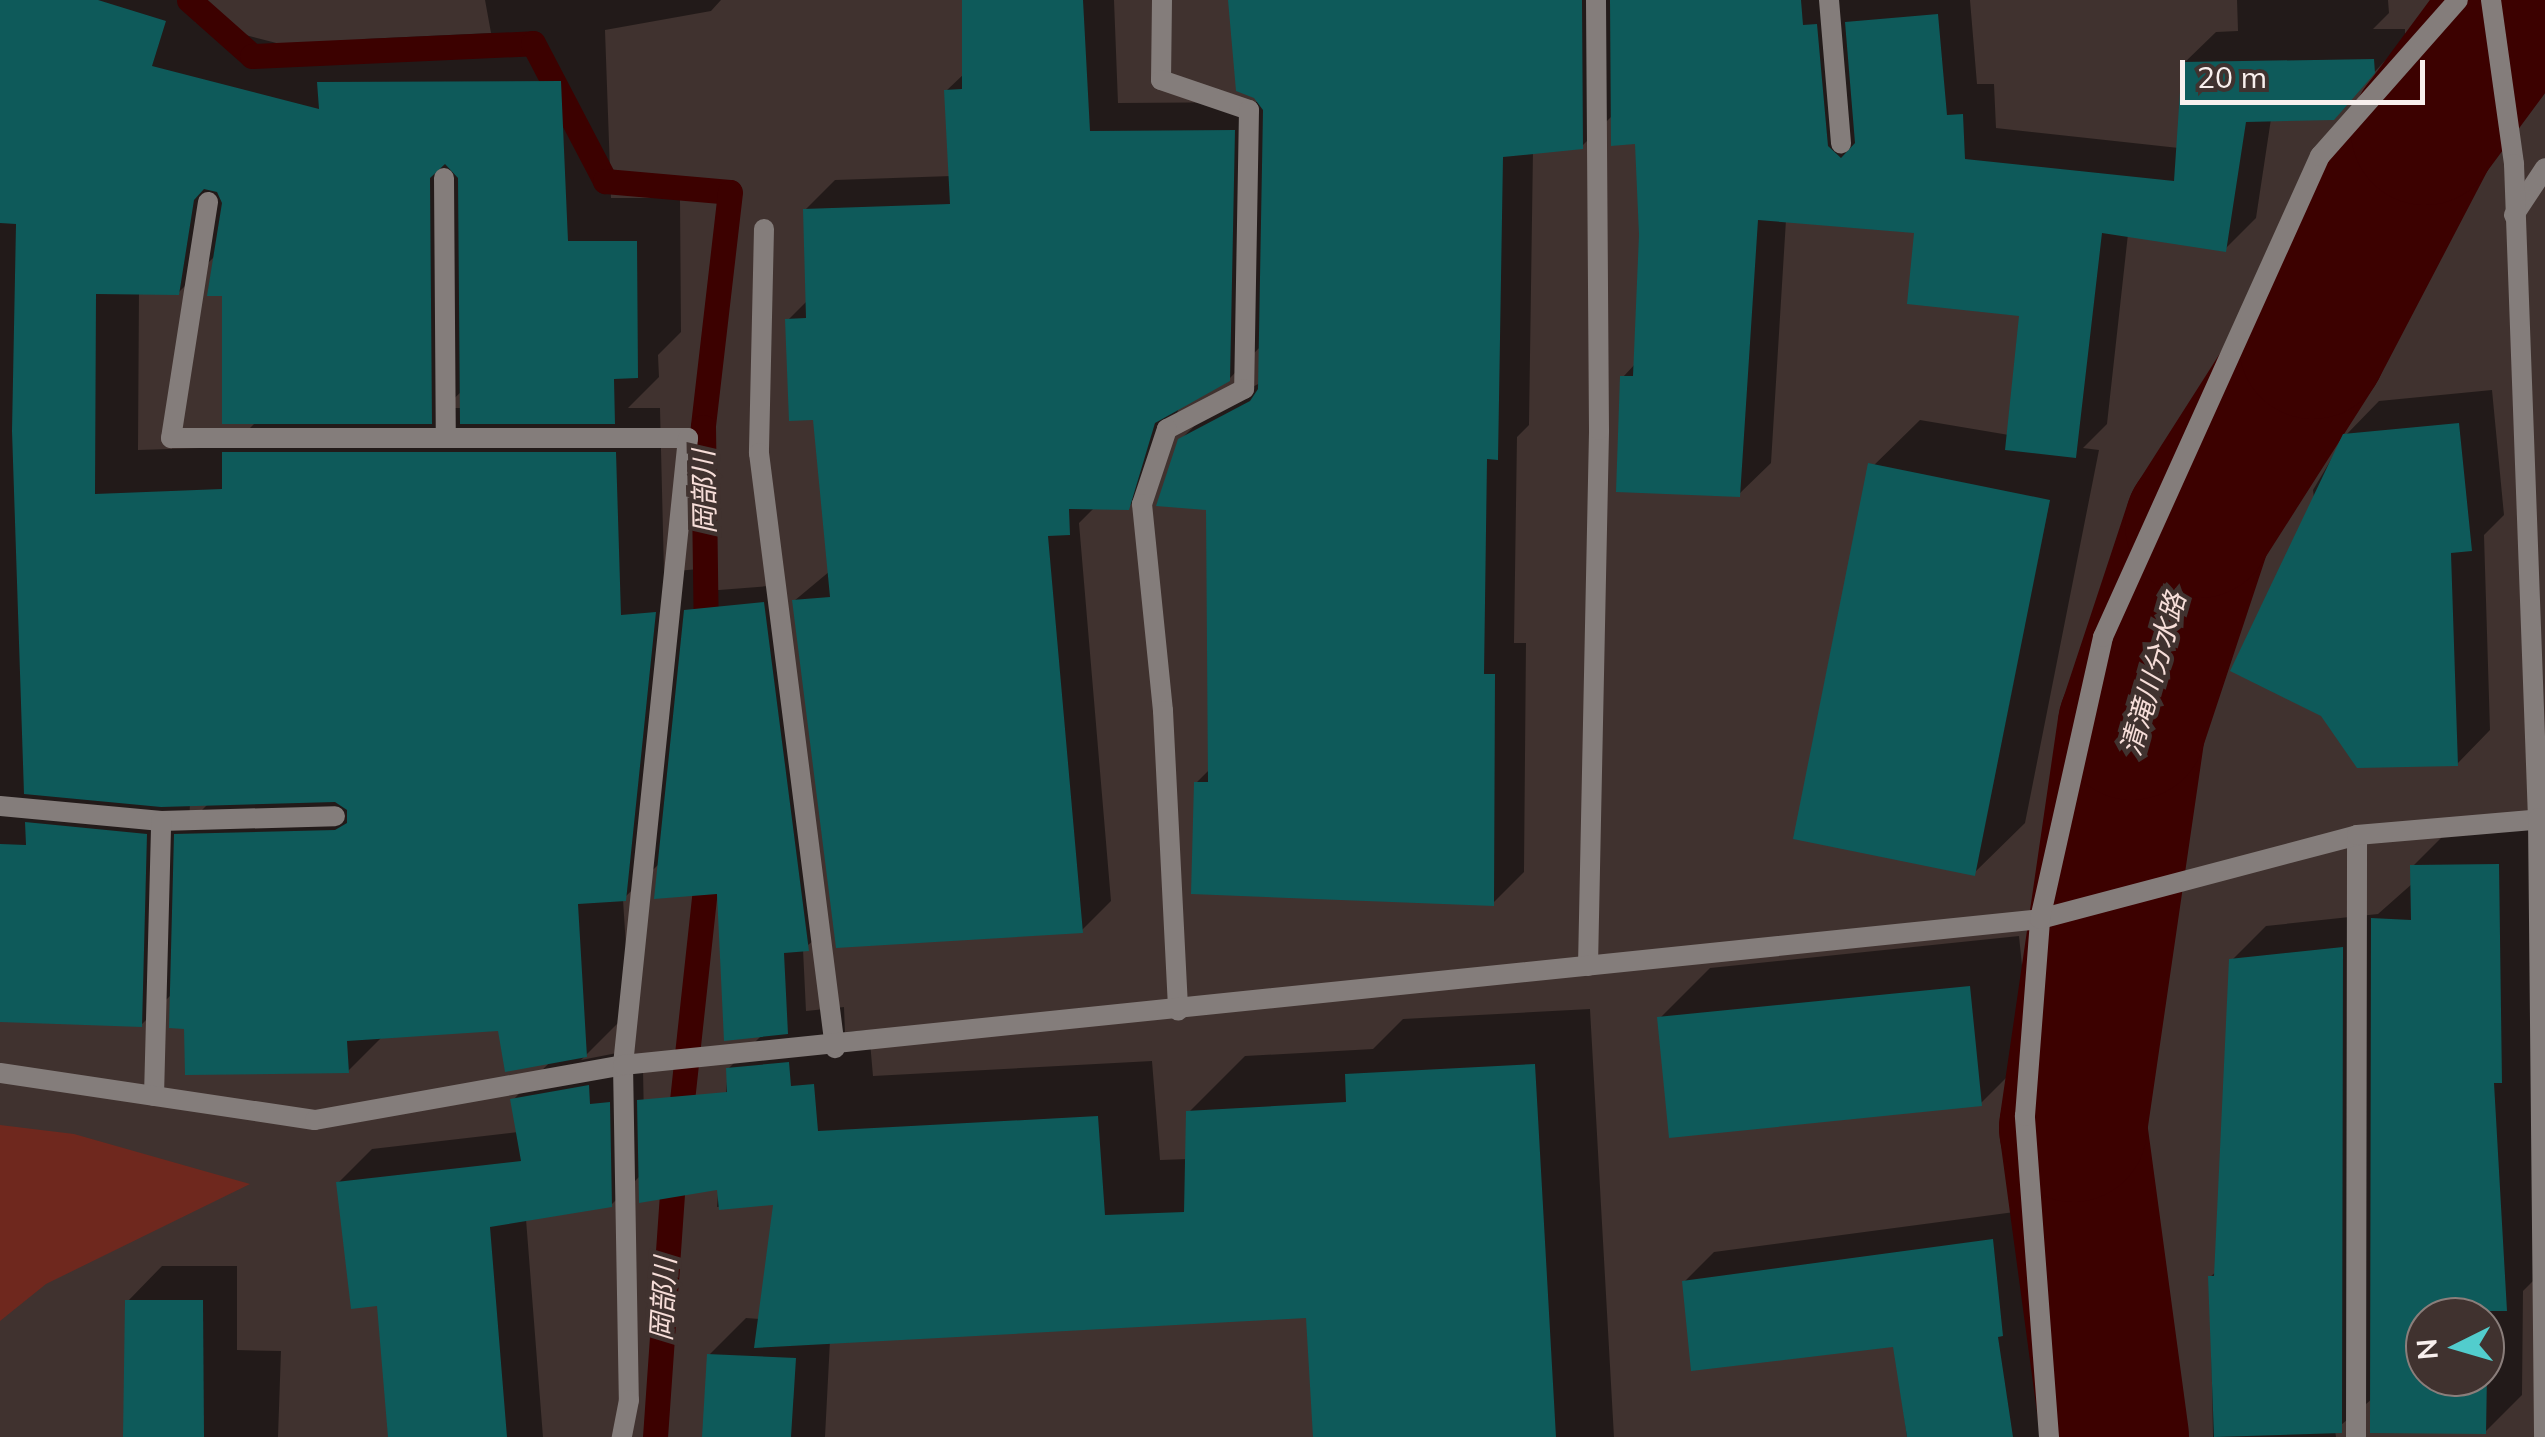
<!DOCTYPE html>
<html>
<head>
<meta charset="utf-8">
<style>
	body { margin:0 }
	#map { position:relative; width:2545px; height:1437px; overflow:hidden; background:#40322f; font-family:Mulish,"Noto Sans JP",sans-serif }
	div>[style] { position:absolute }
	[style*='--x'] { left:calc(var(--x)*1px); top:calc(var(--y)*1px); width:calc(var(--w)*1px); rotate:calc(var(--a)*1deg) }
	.green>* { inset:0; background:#6f281e }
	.shadow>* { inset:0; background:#0007 }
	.stream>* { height:25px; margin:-12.5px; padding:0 12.5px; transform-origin:12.5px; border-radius:12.5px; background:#3c0100 }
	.river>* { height:148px; margin:-74px; padding:0 74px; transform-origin:74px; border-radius:74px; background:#3c0100 }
	.building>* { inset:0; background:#0e5a5a }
	.service>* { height:20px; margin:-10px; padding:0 10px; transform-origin:10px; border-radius:10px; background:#847d7b }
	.minor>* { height:20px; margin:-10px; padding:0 10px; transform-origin:10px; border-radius:10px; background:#847d7b }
	.tertiary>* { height:20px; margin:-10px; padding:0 10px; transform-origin:10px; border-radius:10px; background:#847d7b }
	span { translate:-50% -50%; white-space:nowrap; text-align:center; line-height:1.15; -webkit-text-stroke:9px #40322f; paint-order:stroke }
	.water-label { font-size:28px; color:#f7ded9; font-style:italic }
	.north { position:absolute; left:2405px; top:1297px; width:100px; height:100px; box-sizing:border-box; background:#40322f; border:2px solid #8a7e7b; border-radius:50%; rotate:265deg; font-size:28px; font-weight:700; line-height:40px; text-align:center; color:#f8efed }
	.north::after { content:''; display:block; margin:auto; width:35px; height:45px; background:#52cdcd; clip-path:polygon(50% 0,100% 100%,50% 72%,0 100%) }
	.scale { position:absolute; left:2180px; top:60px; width:245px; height:45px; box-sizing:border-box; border:5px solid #f8efed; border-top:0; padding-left:12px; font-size:30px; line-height:35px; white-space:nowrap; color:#f8efed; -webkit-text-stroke:8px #40322f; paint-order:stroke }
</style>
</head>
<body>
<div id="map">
	<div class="green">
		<div style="clip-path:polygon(0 1125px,74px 1134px,250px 1184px,46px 1284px,0 1321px)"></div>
	</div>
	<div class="shadow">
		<div style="clip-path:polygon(evenodd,0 0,201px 0,195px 22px,343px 60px,364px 39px,491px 33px,485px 0,721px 0,711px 11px,605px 30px,611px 198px,680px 198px,681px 332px,658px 355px,659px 377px,628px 408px,660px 408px,664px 572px,699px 569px,696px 601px,706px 591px,782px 585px,827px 930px,803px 949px,806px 1011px,844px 1007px,845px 1032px,869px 1030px,873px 1076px,1152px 1061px,1160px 1160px,1188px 1159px,1189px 1112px,1245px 1056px,1373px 1049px,1403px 1019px,1590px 1009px,1614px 1437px,1316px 1437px,1308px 1316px,830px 1341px,825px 1437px,705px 1437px,709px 1355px,746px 1318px,760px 1319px,776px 1202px,717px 1207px,728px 1069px,763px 1034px,719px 891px,660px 863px,623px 899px,630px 1011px,581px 1060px,622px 1052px,643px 1069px,645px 1171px,611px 1205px,526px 1219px,543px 1437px,391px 1437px,379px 1304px,338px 1183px,372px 1149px,518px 1132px,513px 1100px,551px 1061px,500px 1028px,383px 1036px,348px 1071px,186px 1026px,173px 993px,141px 1025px,0 1006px,0 0,216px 255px,256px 422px,231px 447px,138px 450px,139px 292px,178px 293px,216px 255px,0 0,462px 391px,462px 408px,444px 408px,462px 391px,0 0,209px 803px,189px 823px,190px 804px,209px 803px)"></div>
		<div style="clip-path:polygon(965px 0,1114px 0,1118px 103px,1260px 102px,1230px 0,1970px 0,1977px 84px,1994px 84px,1996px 128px,2179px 148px,2184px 63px,2216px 32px,2238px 31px,2237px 0,2388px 0,2389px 13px,2373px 29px,2405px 29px,2405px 39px,2333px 117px,2271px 119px,2256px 218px,2225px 249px,2128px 234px,2107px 424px,2083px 448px,2099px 450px,2025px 823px,1974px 873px,1869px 470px,1920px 420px,2009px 435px,2022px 314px,1917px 231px,1786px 220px,1771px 463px,1739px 494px,1623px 377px,1636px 363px,1642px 235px,1637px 141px,1613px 115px,1582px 146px,1533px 151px,1529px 425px,1517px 437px,1514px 643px,1526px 643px,1524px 872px,1493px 903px,1196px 783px,1210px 769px,1208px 508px,1180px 440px,1213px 408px,1260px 383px,1261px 346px,1229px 379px,1179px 407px,1158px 477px,1128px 507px,1095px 507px,1079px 523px,1111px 901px,1082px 930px,794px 601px,830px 571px,815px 418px,788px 320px,808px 300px,805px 210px,835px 180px,951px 176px,946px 91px,966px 72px)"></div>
		<div style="clip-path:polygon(2492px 390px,2504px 515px,2484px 535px,2490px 730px,2457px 764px,2315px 507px,2313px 490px,2345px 436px,2379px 401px)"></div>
		<div style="clip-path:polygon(evenodd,2530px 828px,2542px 1272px,2523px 1291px,2522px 1395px,2485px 1432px,2372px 1399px,2335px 1430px,2336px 1437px,2213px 1437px,2210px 1277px,2217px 1271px,2232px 960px,2266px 926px,2378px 914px,2413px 883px,2413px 866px,2450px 829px,2530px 828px,2425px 1317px,2485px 1317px,2485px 1377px,2425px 1377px,2425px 1317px)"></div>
		<div style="clip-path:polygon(2019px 936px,2031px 1053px,1980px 1104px,1660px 1018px,1710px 968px)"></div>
		<div style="clip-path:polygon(2022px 1211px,2027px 1309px,2045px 1437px,1907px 1437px,1895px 1344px,1684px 1282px,1714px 1252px)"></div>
		<div style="clip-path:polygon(162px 1266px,237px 1266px,237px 1350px,281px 1351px,278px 1437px,125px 1437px,128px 1301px)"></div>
	</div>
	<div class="stream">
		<div style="--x:189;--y:0;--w:84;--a:41.6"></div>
		<div style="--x:252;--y:56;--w:281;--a:-2.6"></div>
		<div style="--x:533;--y:43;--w:156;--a:62.4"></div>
		<div style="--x:605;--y:181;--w:125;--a:5"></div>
		<div style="--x:730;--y:192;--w:237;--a:96.6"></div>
		<div style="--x:703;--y:427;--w:213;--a:89.2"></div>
		<div style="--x:679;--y:1128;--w:270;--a:-83.8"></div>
		<div style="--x:655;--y:1437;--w:270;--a:-86"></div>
	</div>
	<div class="river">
		<div style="--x:2115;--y:1437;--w:312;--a:-97.7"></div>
		<div style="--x:2073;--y:1128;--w:406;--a:-81.7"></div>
		<div style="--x:2132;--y:726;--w:213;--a:-71.7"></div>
		<div style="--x:2199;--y:524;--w:212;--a:-57.5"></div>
		<div style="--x:2313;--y:345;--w:242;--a:-62.4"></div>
		<div style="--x:2425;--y:131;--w:163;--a:-53.5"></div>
	</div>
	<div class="building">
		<div style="clip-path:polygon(0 0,98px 0,166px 21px,152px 66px,319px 109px,317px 82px,561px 81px,568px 241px,637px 241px,638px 378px,614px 379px,615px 424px,460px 424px,458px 178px,445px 164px,430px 178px,432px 424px,222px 424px,222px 296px,207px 296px,222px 203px,217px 192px,204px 189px,194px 200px,179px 295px,96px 294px,95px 494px,222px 489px,222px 452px,616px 452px,621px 615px,656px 612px,626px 901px,578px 904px,587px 1057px,505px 1072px,498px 1031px,347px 1041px,349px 1073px,185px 1075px,184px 1029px,169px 1028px,174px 834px,335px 830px,347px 823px,347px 810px,335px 802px,161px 807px,24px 794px,12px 431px,16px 224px,0 223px)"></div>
		<div style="clip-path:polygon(962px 0,1083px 0,1090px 131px,1235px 130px,1230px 381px,1155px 423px,1129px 510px,1069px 509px,1070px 535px,1048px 536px,1083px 933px,836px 948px,792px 600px,830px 597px,813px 420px,789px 421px,785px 319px,806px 318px,803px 209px,950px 204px,944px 90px,962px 89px)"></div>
		<div style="clip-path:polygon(1228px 0,1582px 0,1583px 149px,1503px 157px,1498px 460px,1487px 459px,1484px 674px,1495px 674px,1494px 906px,1191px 894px,1194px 782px,1208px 782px,1206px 510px,1156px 506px,1178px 439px,1250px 401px,1258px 389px,1263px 110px,1254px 98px,1236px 91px)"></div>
		<div style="clip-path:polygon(1610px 0,1801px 0,1803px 25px,1817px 24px,1828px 146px,1841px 158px,1855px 143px,1845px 22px,1938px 14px,1947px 115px,1963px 114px,1965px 159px,2174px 181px,2182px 62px,2374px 59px,2375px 73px,2334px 120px,2246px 122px,2226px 252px,2102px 233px,2076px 458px,2005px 450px,2019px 316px,1907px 304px,1914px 233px,1758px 220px,1740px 497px,1616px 492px,1620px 376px,1633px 376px,1639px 235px,1635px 144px,1611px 146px)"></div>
		<div style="clip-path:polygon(2459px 423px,2472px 551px,2451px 553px,2458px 766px,2357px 768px,2321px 716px,2230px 671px,2343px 434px)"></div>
		<div style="clip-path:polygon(1868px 463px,2050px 500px,1975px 876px,1793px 839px)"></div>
		<div style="clip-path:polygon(764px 602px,809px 951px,784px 953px,788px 1034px,724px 1041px,717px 894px,654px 899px,684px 610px)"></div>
		<div style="clip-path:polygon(25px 822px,147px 834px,142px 1027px,0 1022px,0 844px,26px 845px)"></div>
		<div style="clip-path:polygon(evenodd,2499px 864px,2502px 1083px,2494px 1083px,2507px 1311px,2488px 1311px,2486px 1434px,2370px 1433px,2371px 918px,2411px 920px,2410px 865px,2499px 864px,2425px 1317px,2485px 1317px,2485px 1377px,2425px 1377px,2425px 1317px)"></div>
		<div style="clip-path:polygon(2343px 947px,2342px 1433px,2214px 1437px,2208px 1276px,2214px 1276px,2229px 959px)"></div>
		<div style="clip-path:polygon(1970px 986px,1982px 1106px,1669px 1138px,1657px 1017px)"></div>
		<div style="clip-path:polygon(789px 1062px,791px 1086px,814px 1084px,818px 1131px,1098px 1116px,1105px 1215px,1184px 1212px,1186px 1111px,1346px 1102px,1345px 1074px,1535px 1064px,1556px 1437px,1313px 1437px,1306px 1318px,754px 1348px,773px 1205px,719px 1210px,717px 1190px,639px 1203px,637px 1100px,727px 1092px,726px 1068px)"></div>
		<div style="clip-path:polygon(589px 1085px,590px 1104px,610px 1102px,612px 1207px,490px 1227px,507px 1437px,388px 1437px,377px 1306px,351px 1309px,336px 1182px,521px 1161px,510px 1099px)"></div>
		<div style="clip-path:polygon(1993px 1239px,2003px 1336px,1998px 1337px,2013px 1437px,1907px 1437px,1893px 1347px,1691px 1371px,1682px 1281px)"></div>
		<div style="clip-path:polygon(125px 1300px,203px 1300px,204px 1437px,123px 1437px)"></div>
		<div style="clip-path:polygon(707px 1354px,796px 1358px,791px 1437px,702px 1437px)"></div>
	</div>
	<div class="service">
		<div style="--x:1162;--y:0;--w:80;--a:90.7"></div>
		<div style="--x:1161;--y:80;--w:93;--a:18.8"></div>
		<div style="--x:1249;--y:110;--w:279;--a:91"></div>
		<div style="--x:1244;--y:389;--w:87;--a:152.5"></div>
		<div style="--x:1167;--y:429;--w:79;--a:108.4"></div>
		<div style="--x:1142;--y:504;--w:208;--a:84.2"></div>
		<div style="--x:1163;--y:711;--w:300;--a:87.1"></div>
		<div style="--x:1829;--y:0;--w:144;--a:85.2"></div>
		<div style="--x:444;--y:178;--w:260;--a:89.6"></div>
		<div style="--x:0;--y:806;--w:162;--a:5.3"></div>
		<div style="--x:161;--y:821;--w:174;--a:-1.6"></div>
		<div style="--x:154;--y:1096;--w:275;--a:-88.5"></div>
		<div style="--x:2356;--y:1437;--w:602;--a:-89.9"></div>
	</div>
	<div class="minor">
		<div style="--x:208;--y:202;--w:239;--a:98.9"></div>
		<div style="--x:171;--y:438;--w:517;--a:0"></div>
		<div style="--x:688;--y:438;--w:630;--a:95.92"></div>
		<div style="--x:623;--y:1065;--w:335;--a:89"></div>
		<div style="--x:629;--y:1400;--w:38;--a:101"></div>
		<div style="--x:2514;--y:215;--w:56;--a:-56.6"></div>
		<div style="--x:764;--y:229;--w:224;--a:91.3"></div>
		<div style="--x:759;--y:453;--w:600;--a:82.72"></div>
		<div style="--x:1588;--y:966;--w:536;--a:-88.82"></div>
		<div style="--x:1599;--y:430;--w:430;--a:-90.4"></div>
		<div style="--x:0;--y:1073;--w:318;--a:8.5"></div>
		<div style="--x:315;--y:1120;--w:313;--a:-10.1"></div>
		<div style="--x:623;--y:1065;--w:1425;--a:-5.88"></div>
		<div style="--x:2040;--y:919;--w:328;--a:-14.8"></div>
		<div style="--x:2357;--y:835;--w:189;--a:-4.9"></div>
		<div style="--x:2049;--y:1437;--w:322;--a:-94.3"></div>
		<div style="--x:2025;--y:1116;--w:198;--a:-85.6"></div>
		<div style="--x:2040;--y:919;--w:289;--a:-77.4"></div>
		<div style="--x:2103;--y:637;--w:528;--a:-65.72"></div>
		<div style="--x:2320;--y:156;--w:208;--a:-48.5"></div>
	</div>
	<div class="tertiary">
		<div style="--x:2491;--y:0;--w:166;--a:82"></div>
		<div style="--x:2514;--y:164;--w:654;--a:87.9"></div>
		<div style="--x:2538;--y:818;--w:619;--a:89.44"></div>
	</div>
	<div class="water-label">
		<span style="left:704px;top:492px;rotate:-91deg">岡部川</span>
		<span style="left:2153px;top:674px;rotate:-74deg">清滝川分水路</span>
		<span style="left:663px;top:1299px;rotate:-87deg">岡部川</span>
	</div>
	<div class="north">N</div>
	<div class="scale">20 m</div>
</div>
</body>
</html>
